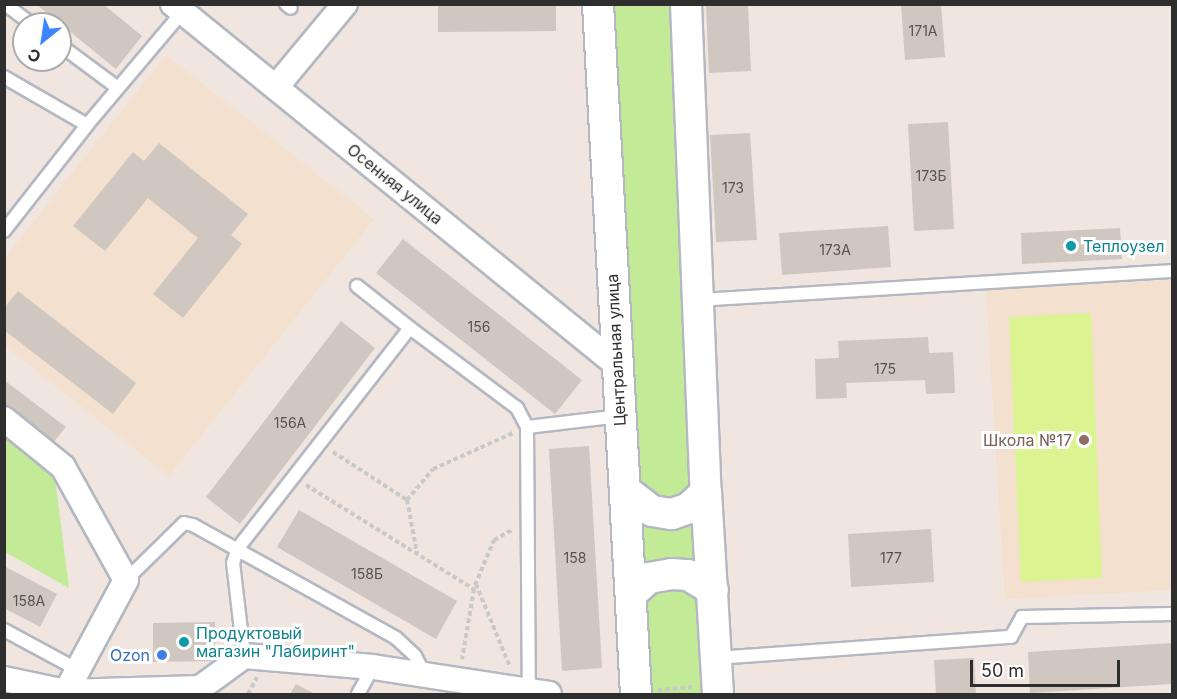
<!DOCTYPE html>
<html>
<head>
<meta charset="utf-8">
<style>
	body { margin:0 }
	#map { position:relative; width:1177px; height:699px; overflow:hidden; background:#f0e6df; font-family:Inter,sans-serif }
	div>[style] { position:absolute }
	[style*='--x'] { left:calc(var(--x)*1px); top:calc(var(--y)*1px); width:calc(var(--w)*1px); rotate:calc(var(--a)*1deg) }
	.education>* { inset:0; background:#f3e0ce }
	.green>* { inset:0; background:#c3eb97 }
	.pitch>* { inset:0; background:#dcf392 }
	.building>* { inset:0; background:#cfc7c0 }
	.path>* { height:4px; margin-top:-2px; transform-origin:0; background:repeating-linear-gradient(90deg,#c9c9c9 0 4.5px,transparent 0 7.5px) }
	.roads { filter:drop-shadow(2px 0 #b3b8c2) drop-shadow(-2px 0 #b3b8c2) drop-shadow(0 2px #b3b8c2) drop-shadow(0 -2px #b3b8c2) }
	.service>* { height:12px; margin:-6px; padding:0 6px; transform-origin:6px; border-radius:6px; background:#fff }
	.minor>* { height:24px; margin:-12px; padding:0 12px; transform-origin:12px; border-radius:12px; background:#fff }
	.tertiary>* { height:30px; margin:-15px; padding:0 15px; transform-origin:15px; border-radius:15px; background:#fff }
	.dots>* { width:16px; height:16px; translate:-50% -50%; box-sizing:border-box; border:3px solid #fff; border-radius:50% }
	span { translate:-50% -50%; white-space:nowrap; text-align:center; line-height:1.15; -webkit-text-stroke:6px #fff; paint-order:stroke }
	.number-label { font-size:14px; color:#565452 }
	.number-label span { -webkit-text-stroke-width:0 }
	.street-label { font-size:16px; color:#2e2e2e }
	.culture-label { font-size:16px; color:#0d838f }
	.left { translate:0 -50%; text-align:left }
	.education-label { font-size:16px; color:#785e54 }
	.right { translate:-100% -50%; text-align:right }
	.shop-label { font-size:16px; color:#366cbe }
	.frame { position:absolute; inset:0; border:6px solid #2e2e2e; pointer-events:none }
	.north { position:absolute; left:12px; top:12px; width:60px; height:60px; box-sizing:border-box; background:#fff; border:2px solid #ababab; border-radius:50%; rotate:210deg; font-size:16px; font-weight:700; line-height:24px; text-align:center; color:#2e2e2e }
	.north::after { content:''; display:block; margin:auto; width:21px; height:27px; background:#3d85ff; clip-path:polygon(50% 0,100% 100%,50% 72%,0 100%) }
	.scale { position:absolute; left:970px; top:660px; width:150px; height:27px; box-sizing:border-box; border:3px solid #2e2e2e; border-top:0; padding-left:8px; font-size:18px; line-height:21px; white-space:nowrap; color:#2e2e2e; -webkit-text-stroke:4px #fff; paint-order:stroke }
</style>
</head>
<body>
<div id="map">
	<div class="education">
		<div style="clip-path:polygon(166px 55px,374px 219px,169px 476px,5px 346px,4px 259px)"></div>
		<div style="clip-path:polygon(1172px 280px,1172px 590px,1005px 599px,986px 290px)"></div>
	</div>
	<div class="green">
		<div style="clip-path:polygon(613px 5px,669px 5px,697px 479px,688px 491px,667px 503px,647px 497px,637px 475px)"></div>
		<div style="clip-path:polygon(4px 437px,54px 470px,69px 588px,5px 552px)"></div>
		<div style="clip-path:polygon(639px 513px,699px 513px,702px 574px,639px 576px)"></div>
		<div style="clip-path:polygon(670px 587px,692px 592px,704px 608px,708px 694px,645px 694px,641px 610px,648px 595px)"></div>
	</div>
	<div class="pitch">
		<div style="clip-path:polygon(1091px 313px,1102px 578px,1021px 582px,1009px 317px)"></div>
	</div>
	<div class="building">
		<div style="clip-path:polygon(36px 4px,103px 4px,142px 36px,116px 69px)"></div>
		<div style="clip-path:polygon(438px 4px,556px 4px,556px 31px,438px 32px)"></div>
		<div style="clip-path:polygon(901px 4px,941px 4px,945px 57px,905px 60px)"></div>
		<div style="clip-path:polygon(706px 5px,748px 5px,751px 71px,709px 73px)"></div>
		<div style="clip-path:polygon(948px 122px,954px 229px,914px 231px,908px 124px)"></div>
		<div style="clip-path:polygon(750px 133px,757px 240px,716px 242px,710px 135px)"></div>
		<div style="clip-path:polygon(159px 143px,248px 214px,231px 235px,242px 244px,183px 318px,153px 294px,198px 238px,148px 198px,105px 251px,73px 226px,133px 152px,144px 161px)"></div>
		<div style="clip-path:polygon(888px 226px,891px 267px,782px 275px,779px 233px)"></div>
		<div style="clip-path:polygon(1120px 228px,1122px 259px,1022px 264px,1021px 233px)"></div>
		<div style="clip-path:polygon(403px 239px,582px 380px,555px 414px,376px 273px)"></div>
		<div style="clip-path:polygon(18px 291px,136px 383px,113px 414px,4px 330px,4px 308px)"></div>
		<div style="clip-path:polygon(341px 321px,375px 348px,240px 524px,206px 497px)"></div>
		<div style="clip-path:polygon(928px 337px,929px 353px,953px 352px,955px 393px,926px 394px,925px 380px,846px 383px,847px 398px,816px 399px,815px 359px,839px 358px,838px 341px)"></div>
		<div style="clip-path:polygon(4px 380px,66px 427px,52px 444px,4px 409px)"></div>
		<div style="clip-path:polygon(589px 446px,602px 668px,562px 671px,549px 449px)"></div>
		<div style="clip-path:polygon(299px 510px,457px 601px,436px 639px,277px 547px)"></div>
		<div style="clip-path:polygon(931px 529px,934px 582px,851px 587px,848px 534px)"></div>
		<div style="clip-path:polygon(4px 566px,57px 594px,40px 627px,4px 608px)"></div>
		<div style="clip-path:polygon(215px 622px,215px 661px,153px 662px,153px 623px)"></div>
		<div style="clip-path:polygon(1172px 643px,1172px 684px,1030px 693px,1028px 652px)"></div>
		<div style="clip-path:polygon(974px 658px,976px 694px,936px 694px,934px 660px)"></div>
		<div style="clip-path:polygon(296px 684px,315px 694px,290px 694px)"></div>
	</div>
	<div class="path">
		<div style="--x:333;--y:452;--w:88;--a:33"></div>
		<div style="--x:407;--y:500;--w:54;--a:79.3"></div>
		<div style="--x:306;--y:485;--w:198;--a:31.8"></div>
		<div style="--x:474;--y:589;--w:71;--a:99.7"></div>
		<div style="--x:407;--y:500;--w:40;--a:-50"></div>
		<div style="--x:433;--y:469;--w:88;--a:-24.2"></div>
		<div style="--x:476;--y:584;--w:90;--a:67.7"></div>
		<div style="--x:475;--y:585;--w:49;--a:-67.1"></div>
		<div style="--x:494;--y:540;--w:21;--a:-29"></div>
		<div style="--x:658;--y:690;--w:37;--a:-5"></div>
		<div style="--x:248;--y:694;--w:19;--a:-62"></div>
	</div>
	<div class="roads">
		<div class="service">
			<div style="--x:5;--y:4;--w:34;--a:37"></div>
			<div style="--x:286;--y:4;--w:6;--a:39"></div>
			<div style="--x:60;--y:45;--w:72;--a:36.6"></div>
			<div style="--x:4;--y:77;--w:96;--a:30"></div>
			<div style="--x:87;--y:125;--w:148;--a:-49.9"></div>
			<div style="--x:4;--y:231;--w:135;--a:-51.9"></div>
			<div style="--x:357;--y:286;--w:68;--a:38.4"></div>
			<div style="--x:698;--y:300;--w:475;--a:-3.5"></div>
			<div style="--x:527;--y:427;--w:94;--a:-6.7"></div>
			<div style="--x:126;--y:580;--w:81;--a:-44.5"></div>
			<div style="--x:184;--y:523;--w:9;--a:13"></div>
			<div style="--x:193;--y:525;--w:232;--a:29.1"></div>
			<div style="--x:396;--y:638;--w:26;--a:43"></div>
			<div style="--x:415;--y:656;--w:21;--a:62"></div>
			<div style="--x:4;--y:630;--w:84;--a:28.4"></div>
			<div style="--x:244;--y:656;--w:94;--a:-96.7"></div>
			<div style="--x:233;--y:563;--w:16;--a:-72"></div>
			<div style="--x:238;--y:548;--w:279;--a:-52"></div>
			<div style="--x:410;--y:328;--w:134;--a:36.8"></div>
			<div style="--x:517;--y:408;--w:21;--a:62"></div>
			<div style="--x:527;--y:427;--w:267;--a:89.6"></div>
			<div style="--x:716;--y:658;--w:296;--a:-4.1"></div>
			<div style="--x:1011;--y:637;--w:23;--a:-61"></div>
			<div style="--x:1022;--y:617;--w:150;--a:-1.1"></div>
			<div style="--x:358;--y:694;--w:31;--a:-61"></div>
		</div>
		<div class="minor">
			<div style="--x:173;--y:4;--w:571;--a:39.1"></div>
			<div style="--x:276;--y:87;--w:108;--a:-50.3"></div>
			<div style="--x:4;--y:419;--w:76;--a:39.1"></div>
			<div style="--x:63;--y:467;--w:129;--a:60.9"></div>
			<div style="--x:126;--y:580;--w:127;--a:118.2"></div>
			<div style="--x:66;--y:692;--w:134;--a:-1.7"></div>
			<div style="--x:200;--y:688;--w:54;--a:-36"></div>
			<div style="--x:244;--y:656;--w:129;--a:4.9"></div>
			<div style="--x:373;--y:667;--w:178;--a:8.7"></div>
			<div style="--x:4;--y:679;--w:63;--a:11.8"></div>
		</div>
		<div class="tertiary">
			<div style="--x:598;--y:4;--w:691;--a:86.85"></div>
			<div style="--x:686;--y:4;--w:488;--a:87.7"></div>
			<div style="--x:706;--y:492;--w:202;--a:86.6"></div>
			<div style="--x:625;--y:490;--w:34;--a:38"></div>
			<div style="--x:652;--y:511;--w:20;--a:9"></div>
			<div style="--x:672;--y:514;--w:18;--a:-19"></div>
			<div style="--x:689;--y:508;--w:23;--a:-43"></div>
			<div style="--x:631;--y:594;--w:24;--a:-42"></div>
			<div style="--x:649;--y:578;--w:23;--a:-10"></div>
			<div style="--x:672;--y:574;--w:16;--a:4"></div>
			<div style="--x:688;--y:575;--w:29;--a:31"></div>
		</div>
	</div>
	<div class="dots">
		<div style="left:1071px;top:246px;background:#0f9aa8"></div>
		<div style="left:1084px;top:440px;background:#8d6e63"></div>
		<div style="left:184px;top:642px;background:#0f9aa8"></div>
		<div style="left:162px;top:655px;background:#3f7fe0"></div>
	</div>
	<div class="number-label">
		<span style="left:923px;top:31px">171А</span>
		<span style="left:931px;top:176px">173Б</span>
		<span style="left:733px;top:188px">173</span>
		<span style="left:835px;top:250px">173А</span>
		<span style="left:479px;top:327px">156</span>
		<span style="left:885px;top:369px">175</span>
		<span style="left:290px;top:423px">156А</span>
		<span style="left:575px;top:558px">158</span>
		<span style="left:891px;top:558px">177</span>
		<span style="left:367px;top:574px">158Б</span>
		<span style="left:29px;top:601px">158А</span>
	</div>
	<div class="street-label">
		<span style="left:395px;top:184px;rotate:39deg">Осенняя улица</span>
		<span style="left:616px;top:350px;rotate:-93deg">Центральная улица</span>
	</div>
	<div class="culture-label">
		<span class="left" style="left:1083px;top:246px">Теплоузел</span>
		<span class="left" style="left:196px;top:642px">Продуктовый<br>магазин "Лабиринт"</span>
	</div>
	<div class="education-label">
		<span class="right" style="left:1072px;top:440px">Школа №17</span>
	</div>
	<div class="shop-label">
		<span class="right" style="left:150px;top:655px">Ozon</span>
	</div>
	<div class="frame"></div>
	<div class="north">С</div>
	<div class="scale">50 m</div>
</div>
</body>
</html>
